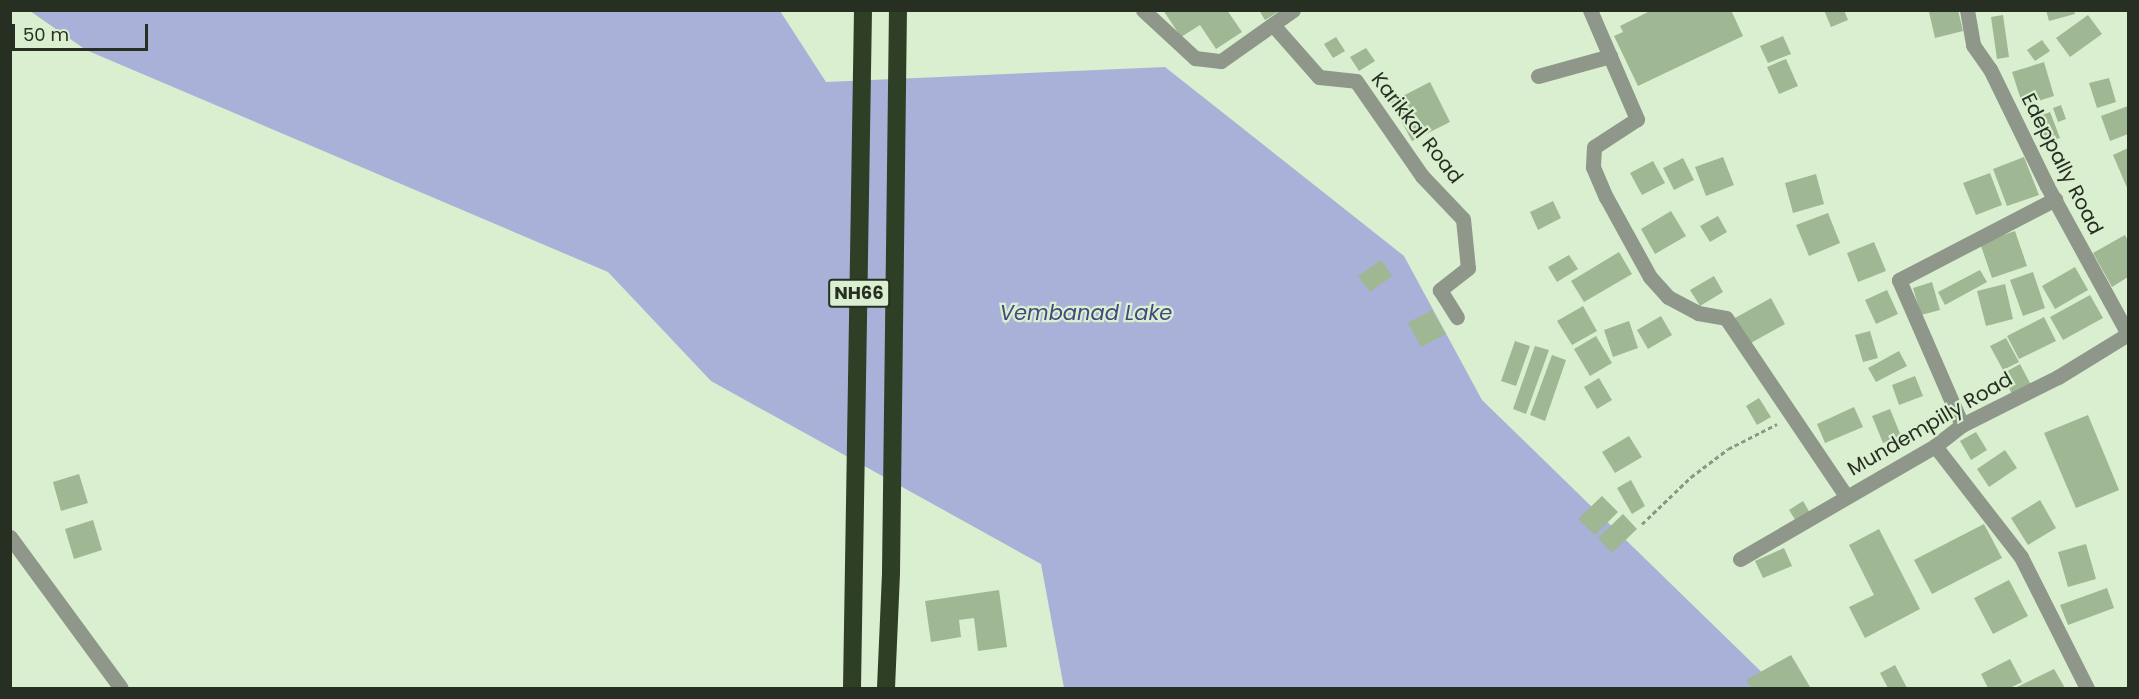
<!DOCTYPE html>
<html>
<head>
<meta charset="utf-8">
<style>
	body { margin:0 }
	#map { position:relative; width:2139px; height:699px; overflow:hidden; background:#daefcf; font-family:Poppins,sans-serif }
	div>[style] { position:absolute }
	[style*='--x'] { left:calc(var(--x)*1px); top:calc(var(--y)*1px); width:calc(var(--w)*1px); rotate:calc(var(--a)*1deg) }
	.water>* { inset:0; background:#a9b1d8 }
	.building>* { inset:0; background:#9fb793 }
	.path>* { height:3px; margin-top:-1.5px; transform-origin:0; background:repeating-linear-gradient(90deg,#899881 0 4.5px,transparent 0 7.5px) }
	.minor>* { height:15px; margin:-7.5px; padding:0 7.5px; transform-origin:7.5px; border-radius:7.5px; background:#8e978a }
	.highway>* { height:18px; margin:-9px; padding:0 9px; transform-origin:9px; border-radius:9px; background:#2e3f25 }
	span { translate:-50% -50%; white-space:nowrap; text-align:center; line-height:1.15; -webkit-text-stroke:4.5px #daefcf; paint-order:stroke }
	.shield-label span { padding:2px 4px; background:#daefcf; border:2px solid; border-radius:4px; -webkit-text-stroke-width:0 }
	.shield-label { font-size:18px; color:#272f23; font-weight:700 }
	.street-label { font-size:20px; color:#272f23 }
	.water-label { font-size:21px; color:#42497e; font-style:italic }
	.frame { position:absolute; inset:0; border:12px solid #272f23; pointer-events:none }
	.scale { position:absolute; left:12px; top:24px; width:136px; height:27px; box-sizing:border-box; border:3px solid #272f23; border-top:0; padding-left:8px; font-size:18px; line-height:21px; white-space:nowrap; color:#272f23; -webkit-text-stroke:4px #daefcf; paint-order:stroke }
</style>
</head>
<body>
<div id="map">
	<div class="water">
		<div style="clip-path:polygon(30px 11px,780px 11px,826px 82px,1165px 67px,1404px 256px,1482px 400px,1778px 688px,1064px 688px,1041px 564px,711px 381px,608px 272px,86px 50px)"></div>
	</div>
	<div class="building">
		<div style="clip-path:polygon(1163px 10px,1227px 10px,1242px 32px,1216px 49px,1200px 25px,1181px 37px)"></div>
		<div style="clip-path:polygon(1259px 10px,1281px 10px,1265px 20px)"></div>
		<div style="clip-path:polygon(1652px 10px,1731px 10px,1743px 36px,1638px 86px,1614px 36px,1623px 32px,1620px 26px)"></div>
		<div style="clip-path:polygon(1824px 10px,1844px 10px,1848px 20px,1831px 27px)"></div>
		<div style="clip-path:polygon(1958px 10px,1963px 31px,1935px 38px,1929px 12px)"></div>
		<div style="clip-path:polygon(2046px 10px,2074px 10px,2075px 14px,2049px 21px)"></div>
		<div style="clip-path:polygon(2003px 15px,2009px 57px,1997px 59px,1991px 17px)"></div>
		<div style="clip-path:polygon(2088px 15px,2102px 34px,2070px 57px,2056px 38px)"></div>
		<div style="clip-path:polygon(1783px 36px,1791px 54px,1768px 63px,1760px 46px)"></div>
		<div style="clip-path:polygon(1336px 37px,1345px 51px,1333px 58px,1324px 44px)"></div>
		<div style="clip-path:polygon(2042px 40px,2050px 51px,2035px 61px,2027px 50px)"></div>
		<div style="clip-path:polygon(1366px 48px,1375px 61px,1359px 71px,1350px 57px)"></div>
		<div style="clip-path:polygon(1786px 59px,1798px 86px,1779px 94px,1767px 67px)"></div>
		<div style="clip-path:polygon(2044px 62px,2054px 96px,2023px 106px,2012px 72px)"></div>
		<div style="clip-path:polygon(2109px 78px,2116px 102px,2097px 108px,2089px 83px)"></div>
		<div style="clip-path:polygon(1430px 82px,1450px 122px,1412px 141px,1391px 102px)"></div>
		<div style="clip-path:polygon(2061px 105px,2066px 119px,2058px 122px,2053px 108px)"></div>
		<div style="clip-path:polygon(2128px 106px,2128px 134px,2110px 141px,2101px 116px)"></div>
		<div style="clip-path:polygon(2050px 112px,2060px 138px,2045px 143px,2035px 118px)"></div>
		<div style="clip-path:polygon(2128px 148px,2128px 190px,2113px 155px)"></div>
		<div style="clip-path:polygon(1723px 157px,1734px 185px,1706px 196px,1695px 167px)"></div>
		<div style="clip-path:polygon(2024px 157px,2039px 195px,2007px 206px,1993px 169px)"></div>
		<div style="clip-path:polygon(1683px 158px,1694px 180px,1674px 190px,1663px 168px)"></div>
		<div style="clip-path:polygon(1653px 161px,1665px 183px,1642px 195px,1630px 173px)"></div>
		<div style="clip-path:polygon(1990px 173px,2002px 205px,1976px 215px,1963px 183px)"></div>
		<div style="clip-path:polygon(1816px 174px,1824px 204px,1793px 213px,1785px 183px)"></div>
		<div style="clip-path:polygon(1553px 201px,1561px 218px,1538px 230px,1530px 212px)"></div>
		<div style="clip-path:polygon(1671px 211px,1686px 236px,1655px 254px,1641px 229px)"></div>
		<div style="clip-path:polygon(1828px 213px,1840px 243px,1809px 256px,1796px 225px)"></div>
		<div style="clip-path:polygon(1718px 216px,1727px 232px,1710px 242px,1700px 226px)"></div>
		<div style="clip-path:polygon(2015px 231px,2027px 266px,1992px 278px,1980px 243px)"></div>
		<div style="clip-path:polygon(2125px 235px,2128px 241px,2128px 277px,2112px 287px,2093px 253px)"></div>
		<div style="clip-path:polygon(1874px 242px,1886px 271px,1858px 282px,1847px 253px)"></div>
		<div style="clip-path:polygon(1619px 252px,1632px 274px,1584px 302px,1571px 281px)"></div>
		<div style="clip-path:polygon(1569px 255px,1578px 269px,1557px 282px,1548px 267px)"></div>
		<div style="clip-path:polygon(1381px 260px,1392px 276px,1370px 292px,1358px 276px)"></div>
		<div style="clip-path:polygon(2075px 267px,2088px 290px,2055px 309px,2042px 286px)"></div>
		<div style="clip-path:polygon(1980px 270px,1987px 282px,1945px 305px,1938px 292px)"></div>
		<div style="clip-path:polygon(2033px 272px,2045px 308px,2023px 316px,2010px 280px)"></div>
		<div style="clip-path:polygon(1714px 276px,1723px 292px,1700px 306px,1690px 290px)"></div>
		<div style="clip-path:polygon(1932px 282px,1940px 310px,1921px 315px,1913px 288px)"></div>
		<div style="clip-path:polygon(2005px 284px,2013px 319px,1986px 326px,1977px 291px)"></div>
		<div style="clip-path:polygon(1887px 290px,1898px 314px,1876px 324px,1865px 300px)"></div>
		<div style="clip-path:polygon(2090px 295px,2103px 318px,2063px 340px,2050px 317px)"></div>
		<div style="clip-path:polygon(1771px 298px,1785px 324px,1749px 344px,1735px 318px)"></div>
		<div style="clip-path:polygon(1583px 306px,1597px 331px,1572px 345px,1557px 321px)"></div>
		<div style="clip-path:polygon(1432px 310px,1446px 334px,1421px 347px,1408px 323px)"></div>
		<div style="clip-path:polygon(1661px 316px,1672px 335px,1648px 349px,1637px 330px)"></div>
		<div style="clip-path:polygon(2044px 317px,2056px 341px,2019px 359px,2007px 336px)"></div>
		<div style="clip-path:polygon(1629px 321px,1638px 348px,1613px 357px,1604px 330px)"></div>
		<div style="clip-path:polygon(1870px 331px,1878px 358px,1863px 362px,1855px 335px)"></div>
		<div style="clip-path:polygon(1596px 336px,1612px 363px,1590px 376px,1574px 349px)"></div>
		<div style="clip-path:polygon(2006px 338px,2019px 362px,2003px 370px,1990px 346px)"></div>
		<div style="clip-path:polygon(1515px 341px,1530px 346px,1516px 386px,1501px 381px)"></div>
		<div style="clip-path:polygon(1535px 346px,1549px 350px,1526px 414px,1513px 409px)"></div>
		<div style="clip-path:polygon(1899px 351px,1907px 366px,1876px 382px,1868px 368px)"></div>
		<div style="clip-path:polygon(1552px 355px,1566px 360px,1545px 421px,1530px 415px)"></div>
		<div style="clip-path:polygon(2020px 364px,2032px 387px,2013px 396px,2002px 374px)"></div>
		<div style="clip-path:polygon(1915px 376px,1923px 396px,1899px 405px,1892px 385px)"></div>
		<div style="clip-path:polygon(1599px 378px,1612px 400px,1597px 409px,1584px 387px)"></div>
		<div style="clip-path:polygon(1759px 398px,1771px 417px,1757px 425px,1746px 406px)"></div>
		<div style="clip-path:polygon(1854px 407px,1863px 427px,1825px 443px,1817px 424px)"></div>
		<div style="clip-path:polygon(1890px 409px,1901px 436px,1883px 443px,1872px 416px)"></div>
		<div style="clip-path:polygon(2088px 415px,2119px 490px,2076px 508px,2044px 433px)"></div>
		<div style="clip-path:polygon(1976px 432px,1987px 450px,1971px 460px,1960px 441px)"></div>
		<div style="clip-path:polygon(1629px 436px,1642px 457px,1615px 473px,1602px 452px)"></div>
		<div style="clip-path:polygon(2005px 450px,2017px 468px,1989px 487px,1977px 469px)"></div>
		<div style="clip-path:polygon(79px 474px,88px 503px,61px 511px,53px 482px)"></div>
		<div style="clip-path:polygon(1631px 480px,1645px 506px,1632px 514px,1617px 488px)"></div>
		<div style="clip-path:polygon(1602px 496px,1618px 512px,1595px 535px,1578px 519px)"></div>
		<div style="clip-path:polygon(2040px 500px,2056px 528px,2028px 545px,2011px 518px)"></div>
		<div style="clip-path:polygon(1803px 501px,1810px 513px,1796px 521px,1789px 510px)"></div>
		<div style="clip-path:polygon(1623px 514px,1637px 529px,1612px 553px,1598px 538px)"></div>
		<div style="clip-path:polygon(93px 520px,102px 550px,74px 559px,65px 529px)"></div>
		<div style="clip-path:polygon(1984px 524px,2002px 558px,1932px 594px,1914px 560px)"></div>
		<div style="clip-path:polygon(1879px 529px,1920px 609px,1865px 638px,1849px 607px,1874px 595px,1849px 545px)"></div>
		<div style="clip-path:polygon(2086px 544px,2096px 579px,2068px 587px,2058px 552px)"></div>
		<div style="clip-path:polygon(1784px 548px,1792px 566px,1763px 578px,1755px 561px)"></div>
		<div style="clip-path:polygon(2009px 580px,2028px 616px,1993px 634px,1974px 598px)"></div>
		<div style="clip-path:polygon(2107px 588px,2114px 608px,2068px 625px,2060px 605px)"></div>
		<div style="clip-path:polygon(999px 590px,1007px 647px,978px 651px,974px 618px,959px 620px,961px 637px,931px 642px,925px 601px)"></div>
		<div style="clip-path:polygon(1791px 655px,1810px 687px,1751px 688px,1746px 680px)"></div>
		<div style="clip-path:polygon(2010px 659px,2022px 682px,2010px 688px,1988px 688px,1981px 674px)"></div>
		<div style="clip-path:polygon(1895px 665px,1907px 688px,1888px 688px,1880px 673px)"></div>
		<div style="clip-path:polygon(2054px 669px,2065px 688px,2015px 688px)"></div>
	</div>
	<div class="path">
		<div style="--x:1642;--y:524;--w:68;--a:-43.8"></div>
		<div style="--x:1691;--y:477;--w:46;--a:-37.1"></div>
		<div style="--x:1728;--y:449;--w:55;--a:-27"></div>
	</div>
	<div class="minor">
		<div style="--x:1143;--y:10;--w:71;--a:42.7"></div>
		<div style="--x:1195;--y:58;--w:26;--a:7"></div>
		<div style="--x:1221;--y:61;--w:88;--a:-35.3"></div>
		<div style="--x:1590;--y:10;--w:119;--a:66.7"></div>
		<div style="--x:1637;--y:119;--w:51;--a:146.9"></div>
		<div style="--x:1594;--y:147;--w:20;--a:93"></div>
		<div style="--x:1593;--y:167;--w:33;--a:67"></div>
		<div style="--x:1606;--y:197;--w:91;--a:61.2"></div>
		<div style="--x:1650;--y:277;--w:27;--a:48"></div>
		<div style="--x:1668;--y:297;--w:34;--a:28"></div>
		<div style="--x:1698;--y:313;--w:28;--a:10"></div>
		<div style="--x:1726;--y:318;--w:215;--a:56"></div>
		<div style="--x:1967;--y:10;--w:36;--a:80"></div>
		<div style="--x:1973;--y:45;--w:29;--a:55"></div>
		<div style="--x:1990;--y:69;--w:130;--a:64"></div>
		<div style="--x:2047;--y:186;--w:169;--a:61.3"></div>
		<div style="--x:1273;--y:25;--w:69;--a:48.5"></div>
		<div style="--x:1319;--y:77;--w:37;--a:6"></div>
		<div style="--x:1356;--y:81;--w:116;--a:55.2"></div>
		<div style="--x:1422;--y:176;--w:59;--a:46.4"></div>
		<div style="--x:1463;--y:219;--w:49;--a:84.2"></div>
		<div style="--x:1468;--y:268;--w:36;--a:142"></div>
		<div style="--x:1440;--y:290;--w:32;--a:58"></div>
		<div style="--x:1538;--y:76;--w:75;--a:-15.5"></div>
		<div style="--x:1962;--y:425;--w:158;--a:-113.5"></div>
		<div style="--x:1899;--y:280;--w:176;--a:-27.4"></div>
		<div style="--x:1935;--y:446;--w:140;--a:52.2"></div>
		<div style="--x:2021;--y:557;--w:147;--a:63.3"></div>
		<div style="--x:10;--y:537;--w:187;--a:53.7"></div>
		<div style="--x:1740;--y:559;--w:225;--a:-30.1"></div>
		<div style="--x:1935;--y:446;--w:34;--a:-38"></div>
		<div style="--x:1962;--y:425;--w:107;--a:-26.6"></div>
		<div style="--x:2058;--y:377;--w:82;--a:-31.6"></div>
	</div>
	<div class="highway">
		<div style="--x:852;--y:688;--w:678;--a:-89.07"></div>
		<div style="--x:886;--y:688;--w:116;--a:-87.5"></div>
		<div style="--x:891;--y:572;--w:562;--a:-89.29"></div>
	</div>
	<div class="shield-label">
		<span style="left:859px;top:293px">NH66</span>
	</div>
	<div class="street-label">
		<span style="left:1417px;top:128px;rotate:52deg">Karikkal Road</span>
		<span style="left:2062px;top:164px;rotate:63deg">Edeppally Road</span>
		<span style="left:1930px;top:424px;rotate:-30deg">Mundempilly Road</span>
	</div>
	<div class="water-label">
		<span style="left:1086px;top:313px">Vembanad Lake</span>
	</div>
	<div class="frame"></div>
	<div class="scale">50 m</div>
</div>
</body>
</html>
